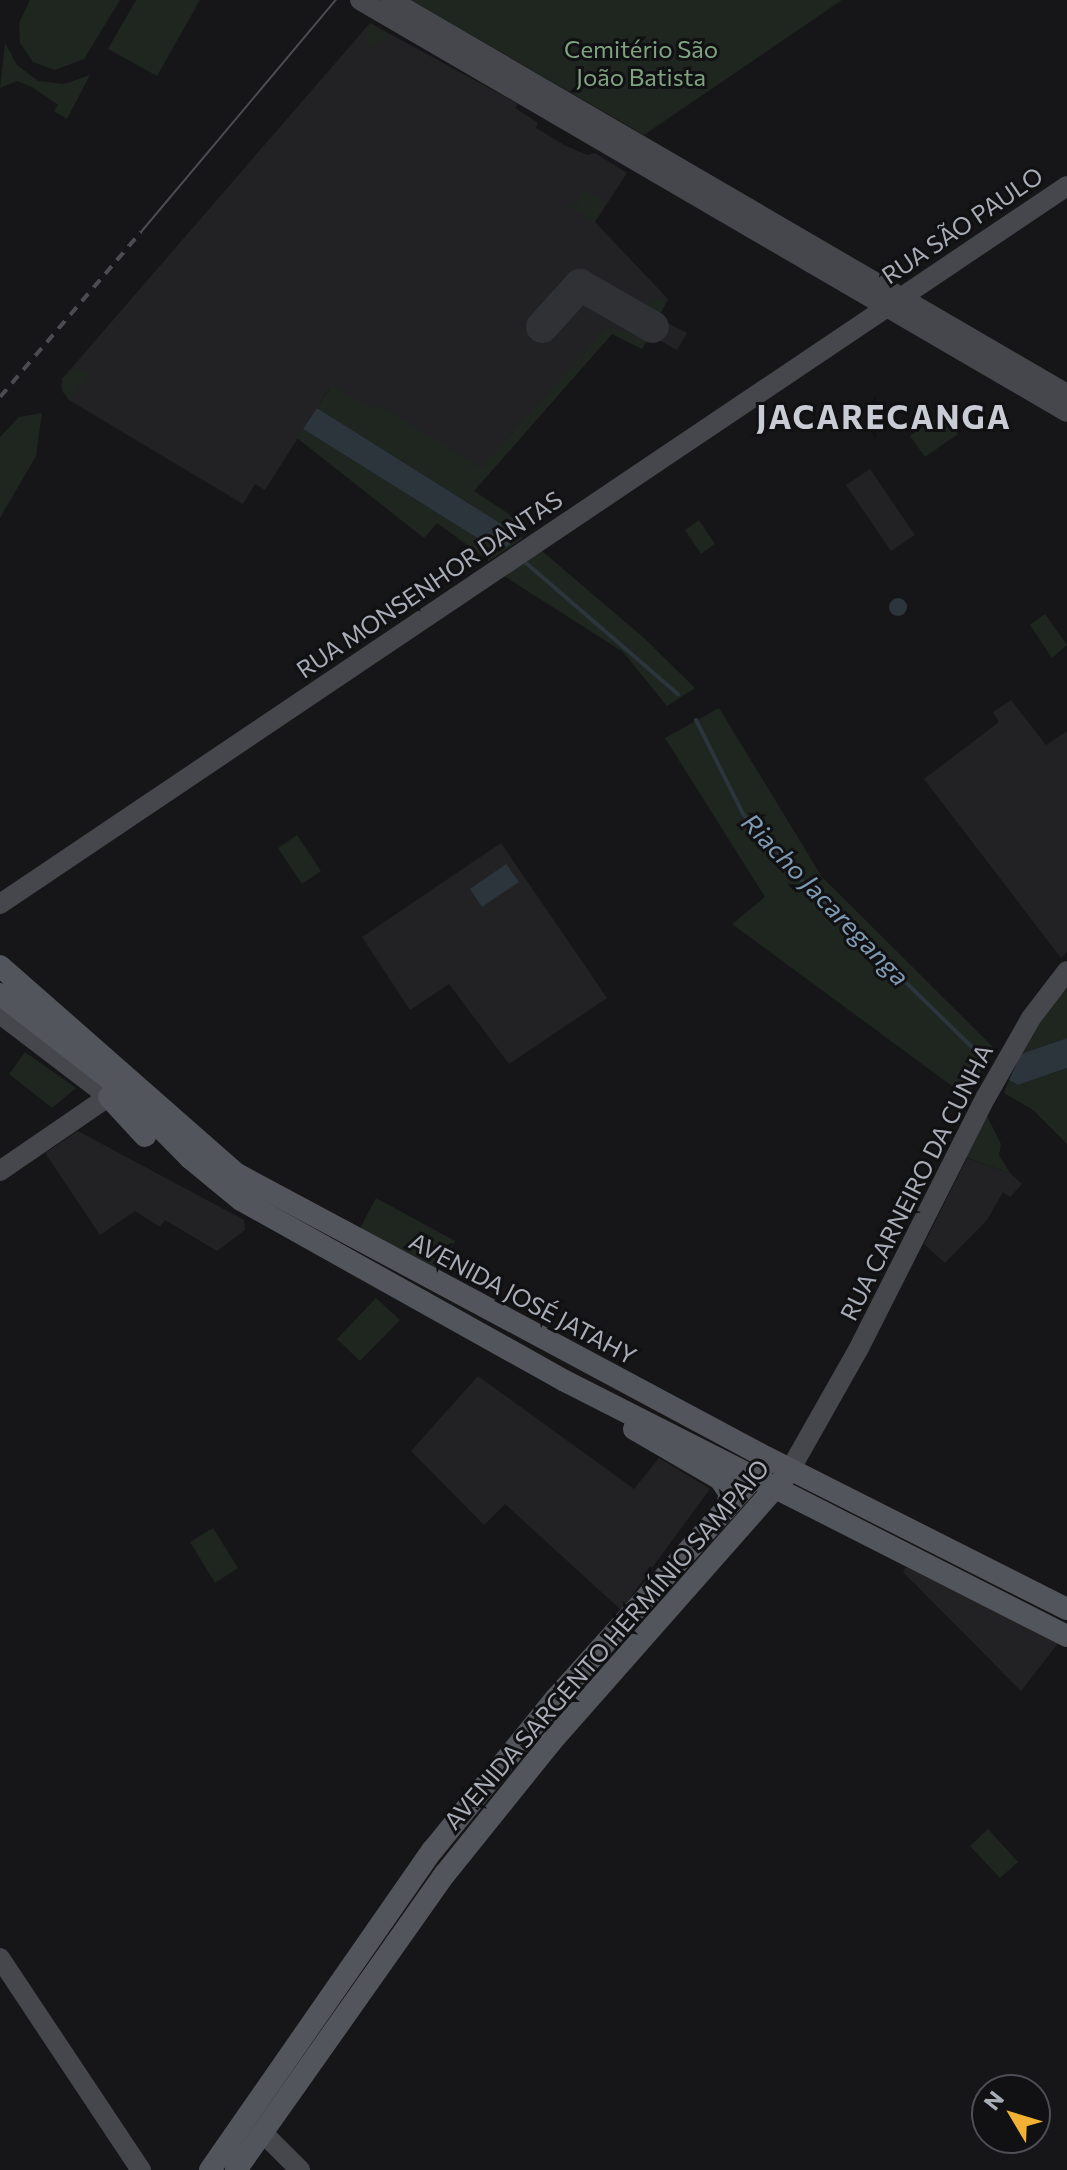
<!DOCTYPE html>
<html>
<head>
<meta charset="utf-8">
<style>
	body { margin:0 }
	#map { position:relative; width:1067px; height:2170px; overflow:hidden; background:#161618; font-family:Commissioner,sans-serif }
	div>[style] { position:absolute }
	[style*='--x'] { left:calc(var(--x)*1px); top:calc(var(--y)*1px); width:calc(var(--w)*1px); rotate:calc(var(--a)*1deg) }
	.built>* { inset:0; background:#222225 }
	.green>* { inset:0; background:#1e261f }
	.water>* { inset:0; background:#2c353c }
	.round { border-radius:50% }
	.stream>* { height:4px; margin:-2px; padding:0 2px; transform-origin:2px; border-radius:2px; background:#2c353c }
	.taxiway>* { height:32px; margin:-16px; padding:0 16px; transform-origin:16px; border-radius:16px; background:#303135 }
	.secondary>* { height:20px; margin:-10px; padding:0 10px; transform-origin:10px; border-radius:10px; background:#45474d }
	.primary>* { height:22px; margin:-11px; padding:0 11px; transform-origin:11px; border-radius:11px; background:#53555c }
	.tram>* { height:2px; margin:-1px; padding:0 1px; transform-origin:1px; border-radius:1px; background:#4a4c52 }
	.rail>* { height:4px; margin-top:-2px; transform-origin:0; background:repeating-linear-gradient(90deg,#4a4c52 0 10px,transparent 0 18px) }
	span { translate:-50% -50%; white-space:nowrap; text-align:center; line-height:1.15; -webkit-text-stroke:6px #111113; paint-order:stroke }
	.park-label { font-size:24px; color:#7fa381 }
	.street-label { font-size:24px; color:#a8adb8 }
	.water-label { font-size:26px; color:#7f9bb3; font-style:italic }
	.district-label { font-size:32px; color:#c9ccd4; font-weight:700; letter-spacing:2px }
	.north { position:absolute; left:971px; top:2074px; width:80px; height:80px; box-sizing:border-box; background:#111113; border:2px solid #4d4f55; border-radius:50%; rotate:308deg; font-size:22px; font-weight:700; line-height:32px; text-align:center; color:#a8adb8 }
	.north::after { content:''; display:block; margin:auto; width:28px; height:36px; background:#f2b134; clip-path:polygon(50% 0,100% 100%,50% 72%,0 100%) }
</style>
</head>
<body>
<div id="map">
	<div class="built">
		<div style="clip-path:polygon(370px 23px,518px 104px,515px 108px,538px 123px,536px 128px,564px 145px,587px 155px,595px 153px,627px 173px,595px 222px,668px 299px,658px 318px,687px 333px,677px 350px,650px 335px,642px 349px,612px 334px,481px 482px,329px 389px,265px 490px,255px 484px,243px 504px,69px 400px,62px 391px,62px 379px)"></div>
		<div style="clip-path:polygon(870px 469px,915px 535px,891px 551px,846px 485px)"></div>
		<div style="clip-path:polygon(1011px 700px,1046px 745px,1067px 731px,1067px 952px,1061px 958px,924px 779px,999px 722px,993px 712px)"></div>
		<div style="clip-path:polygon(501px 843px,607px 998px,509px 1064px,449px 984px,410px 1010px,362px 937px)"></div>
		<div style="clip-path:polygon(78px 1131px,244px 1220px,245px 1230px,217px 1251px,165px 1220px,160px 1227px,135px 1211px,100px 1235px,45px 1153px)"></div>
		<div style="clip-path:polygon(967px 1158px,1010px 1173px,1022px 1184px,1010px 1197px,1003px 1192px,987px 1220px,945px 1263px,924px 1244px)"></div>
		<div style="clip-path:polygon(478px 1376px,634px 1489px,659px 1458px,710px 1489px,621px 1610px,505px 1504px,484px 1525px,411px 1451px)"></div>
		<div style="clip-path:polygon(906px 1567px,1059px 1642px,1021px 1691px,903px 1572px)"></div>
	</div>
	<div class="green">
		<div style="clip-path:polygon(30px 0,120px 0,84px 59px,55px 70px,33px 62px,20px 43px,19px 23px)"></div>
		<div style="clip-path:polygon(136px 0,200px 0,157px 76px,108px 49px)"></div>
		<div style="clip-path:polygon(411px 0,842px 0,644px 135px)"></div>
		<div style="clip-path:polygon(370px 23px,389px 34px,386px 45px,379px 40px,374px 47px,367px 44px)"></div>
		<div style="clip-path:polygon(5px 43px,17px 65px,38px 81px,64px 84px,90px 75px,67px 119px,54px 111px,58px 105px,32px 87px,17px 81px,0 88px)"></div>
		<div style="clip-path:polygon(582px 190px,607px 203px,594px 222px,566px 204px,577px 206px)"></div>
		<div style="clip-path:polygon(654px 299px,668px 299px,656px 321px,643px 314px)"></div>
		<div style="clip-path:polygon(636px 323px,651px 331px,642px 349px,612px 334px,474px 491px,518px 520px,517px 533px,523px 538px,489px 561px,437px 523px,424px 538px,297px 438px,303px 429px,482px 541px,500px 544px,500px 523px,317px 408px,332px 385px,372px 410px,377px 404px,481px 468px,608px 327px,629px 333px)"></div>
		<div style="clip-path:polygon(69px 370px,90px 373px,69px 400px,61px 385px)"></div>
		<div style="clip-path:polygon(42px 413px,36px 456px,0 518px,0 437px,19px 417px)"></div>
		<div style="clip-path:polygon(944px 413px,958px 434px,925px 457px,910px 436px)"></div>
		<div style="clip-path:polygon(699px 520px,715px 544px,701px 554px,685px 530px)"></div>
		<div style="clip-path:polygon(542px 551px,644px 638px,695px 688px,667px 706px,623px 652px,504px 576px)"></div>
		<div style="clip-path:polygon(1045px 614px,1067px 645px,1052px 658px,1030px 625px)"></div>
		<div style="clip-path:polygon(719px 708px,822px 877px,993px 1047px,967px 1097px,732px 924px,765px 897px,665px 738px)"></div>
		<div style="clip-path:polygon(297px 835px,321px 871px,302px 884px,278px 848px)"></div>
		<div style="clip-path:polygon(1067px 989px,1067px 1038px,1021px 1054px,1048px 1008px)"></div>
		<div style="clip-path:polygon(25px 1052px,76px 1088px,52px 1108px,9px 1074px)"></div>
		<div style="clip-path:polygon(1067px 1068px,1067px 1144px,1033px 1110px,1004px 1093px,1009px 1080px,1018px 1085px)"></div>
		<div style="clip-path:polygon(987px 1116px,1001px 1144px,999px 1155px,1010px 1173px,965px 1157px)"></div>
		<div style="clip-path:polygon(376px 1198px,455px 1241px,438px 1272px,359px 1230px)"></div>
		<div style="clip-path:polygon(376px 1298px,400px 1320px,360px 1361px,337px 1339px)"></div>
		<div style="clip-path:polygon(213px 1528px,238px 1568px,215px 1583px,190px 1542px)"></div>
		<div style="clip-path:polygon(988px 1829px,1018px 1862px,1000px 1878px,970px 1846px)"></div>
	</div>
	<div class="water">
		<div style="clip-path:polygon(317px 408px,500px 523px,511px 544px,506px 547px,482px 541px,303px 429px)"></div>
		<div class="round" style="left:889px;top:598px;width:18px;height:18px"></div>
		<div style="clip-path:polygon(506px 864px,519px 882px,482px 907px,470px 889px)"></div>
		<div style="clip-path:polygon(1067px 1038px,1067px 1068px,1018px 1085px,1009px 1080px,1021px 1054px)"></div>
	</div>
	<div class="stream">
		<div style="--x:526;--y:563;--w:201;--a:40.8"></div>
		<div style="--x:696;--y:720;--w:105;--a:63.4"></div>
		<div style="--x:743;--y:814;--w:95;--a:48.4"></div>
		<div style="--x:806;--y:885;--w:248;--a:44.3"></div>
	</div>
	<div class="taxiway">
		<div style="--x:542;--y:327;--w:57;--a:-47.9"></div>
		<div style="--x:580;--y:285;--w:84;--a:29.9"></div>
	</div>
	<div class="secondary">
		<div style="--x:360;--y:0;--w:818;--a:30.23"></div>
		<div style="--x:391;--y:0;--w:782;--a:30.24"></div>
		<div style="--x:0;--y:904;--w:1286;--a:-33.94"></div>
		<div style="--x:0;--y:1014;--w:137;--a:37.3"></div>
		<div style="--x:0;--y:1171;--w:148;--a:-34.5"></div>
		<div style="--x:790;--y:1470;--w:138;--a:-60.5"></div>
		<div style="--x:858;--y:1350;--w:284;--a:-63.2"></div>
		<div style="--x:986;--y:1097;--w:91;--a:-60.3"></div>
		<div style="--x:1031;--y:1018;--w:59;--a:-52.5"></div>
		<div style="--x:0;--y:1958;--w:255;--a:56.4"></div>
		<div style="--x:262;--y:2132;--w:54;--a:45"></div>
	</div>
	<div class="primary">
		<div style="--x:0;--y:966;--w:315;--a:41.3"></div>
		<div style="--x:237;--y:1174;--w:591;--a:28.17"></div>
		<div style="--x:758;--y:1453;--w:346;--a:26.8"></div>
		<div style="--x:0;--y:994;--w:153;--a:37.8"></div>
		<div style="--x:121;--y:1088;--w:98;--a:45.4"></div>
		<div style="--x:190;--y:1158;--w:66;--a:39.5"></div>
		<div style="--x:241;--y:1200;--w:371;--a:29.2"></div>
		<div style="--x:565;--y:1381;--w:563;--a:26.93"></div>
		<div style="--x:109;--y:1097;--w:53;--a:47.3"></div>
		<div style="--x:634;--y:1429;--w:99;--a:30.2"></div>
		<div style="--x:720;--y:1479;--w:18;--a:56"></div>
		<div style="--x:730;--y:1494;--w:16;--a:105"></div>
		<div style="--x:210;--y:2170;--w:389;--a:-55.2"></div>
		<div style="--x:432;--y:1851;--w:197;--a:-51"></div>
		<div style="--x:556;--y:1698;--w:312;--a:-48.1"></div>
		<div style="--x:236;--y:2170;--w:362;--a:-54.8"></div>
		<div style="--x:445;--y:1874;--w:169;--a:-51.2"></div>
		<div style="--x:551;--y:1742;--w:354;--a:-48.6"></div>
	</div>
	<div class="tram">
		<div style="--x:141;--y:232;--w:303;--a:-50"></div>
	</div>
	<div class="rail">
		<div style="--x:0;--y:397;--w:217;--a:-49.5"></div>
	</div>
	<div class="park-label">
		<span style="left:641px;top:63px">Cemitério São<br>João Batista</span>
	</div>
	<div class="street-label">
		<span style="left:962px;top:225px;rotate:-34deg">RUA SÃO PAULO</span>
		<span style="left:429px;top:584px;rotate:-34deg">RUA MONSENHOR DANTAS</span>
		<span style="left:916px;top:1182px;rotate:-63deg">RUA CARNEIRO DA CUNHA</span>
		<span style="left:523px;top:1298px;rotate:28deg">AVENIDA JOSÉ JATAHY</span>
		<span style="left:606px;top:1644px;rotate:-49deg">AVENIDA SARGENTO HERMÍNIO SAMPAIO</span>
	</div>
	<div class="water-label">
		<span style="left:826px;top:899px;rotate:46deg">Riacho Jacareganga</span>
	</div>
	<div class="district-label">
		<span style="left:884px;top:416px">JACARECANGA</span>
	</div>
	<div class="north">N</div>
</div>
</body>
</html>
